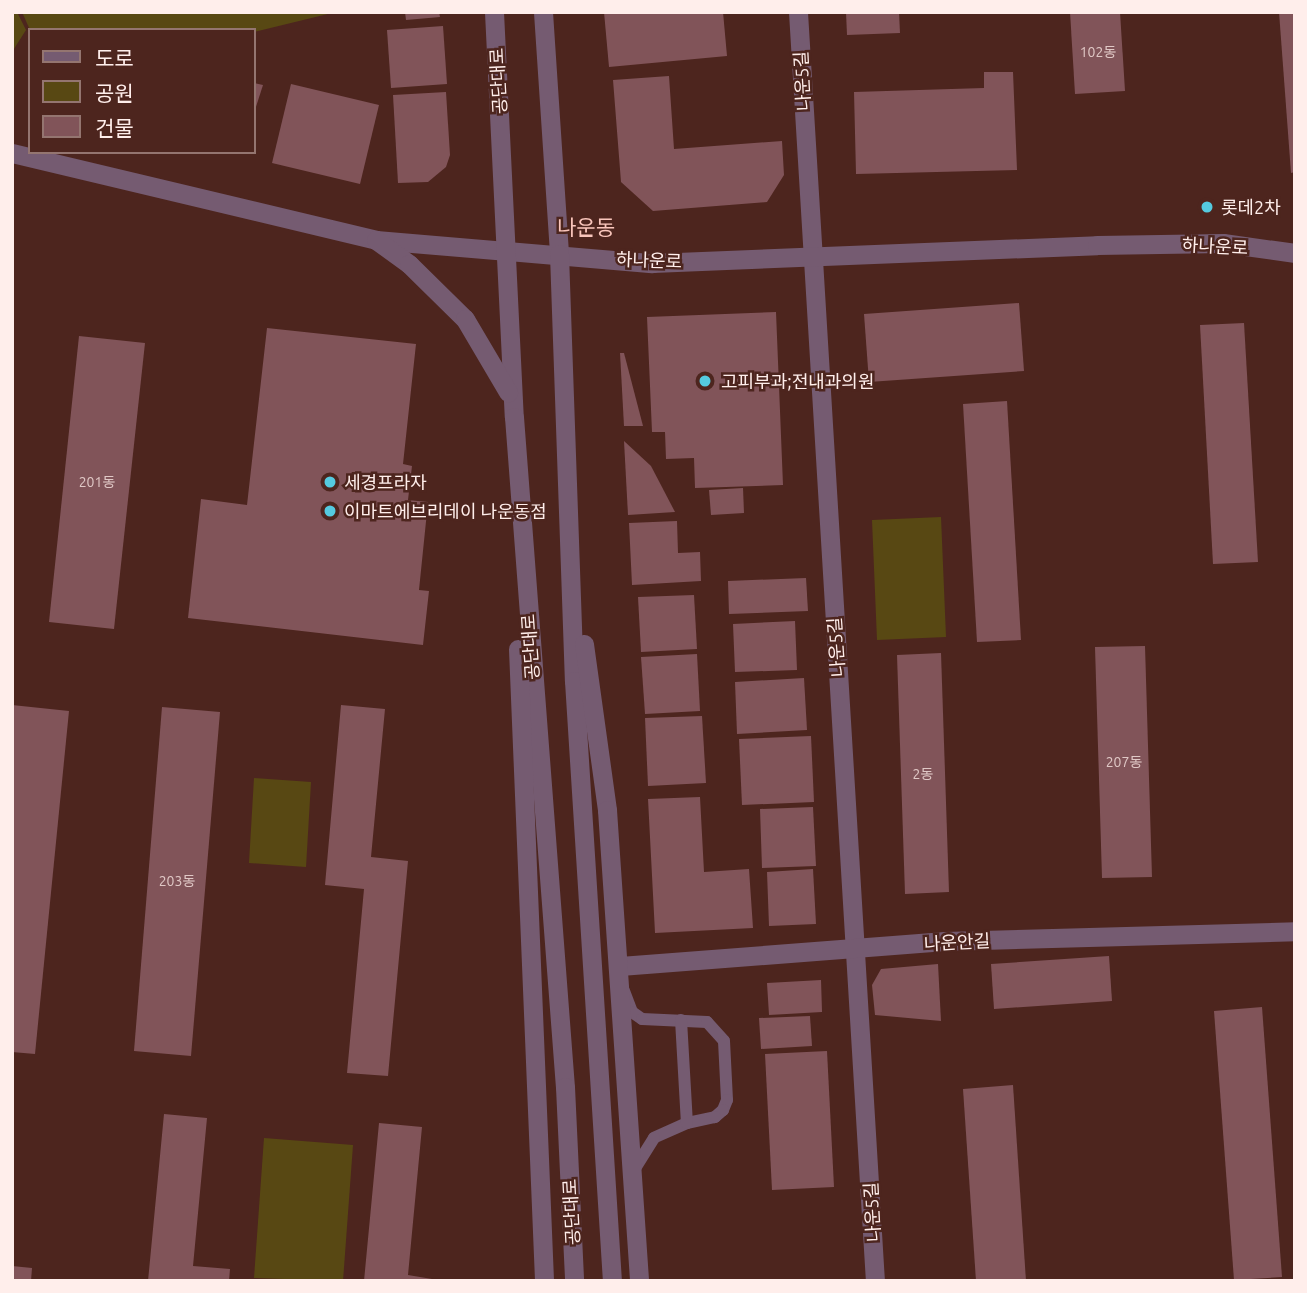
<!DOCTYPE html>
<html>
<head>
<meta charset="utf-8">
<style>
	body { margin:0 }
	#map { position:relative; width:1307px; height:1293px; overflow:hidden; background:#4d251e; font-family:Ubuntu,"Noto Sans KR",sans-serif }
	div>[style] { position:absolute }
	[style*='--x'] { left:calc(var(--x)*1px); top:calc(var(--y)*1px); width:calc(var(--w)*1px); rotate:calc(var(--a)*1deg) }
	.green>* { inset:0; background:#584813 }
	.building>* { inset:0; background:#815459 }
	.service>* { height:12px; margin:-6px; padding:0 6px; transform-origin:6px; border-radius:6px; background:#755b71 }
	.minor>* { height:19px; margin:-9.5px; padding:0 9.5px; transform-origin:9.5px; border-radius:9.5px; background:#755b71 }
	.tertiary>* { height:19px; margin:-9.5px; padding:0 9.5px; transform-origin:9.5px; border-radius:9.5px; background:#755b71 }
	.dots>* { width:19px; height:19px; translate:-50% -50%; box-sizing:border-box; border:4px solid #4d251e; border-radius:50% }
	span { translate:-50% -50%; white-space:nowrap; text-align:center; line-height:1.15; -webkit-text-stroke:5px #4d251e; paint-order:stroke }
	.number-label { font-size:14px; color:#e0c8c6 }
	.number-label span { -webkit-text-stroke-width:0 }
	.street-label { font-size:18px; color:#ffeeeb }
	.poi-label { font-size:18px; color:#ffeeeb }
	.left { translate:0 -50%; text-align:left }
	.quarter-label { font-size:21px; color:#fac6bc }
	.frame { position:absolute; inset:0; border:14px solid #ffeeeb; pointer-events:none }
	.legend { position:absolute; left:28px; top:28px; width:228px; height:126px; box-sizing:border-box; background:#4d251e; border:2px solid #947570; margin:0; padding:9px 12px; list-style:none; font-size:21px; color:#ffeeeb }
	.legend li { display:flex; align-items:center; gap:14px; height:35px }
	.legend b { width:35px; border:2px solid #947570 }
</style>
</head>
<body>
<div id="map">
	<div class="green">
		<div style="clip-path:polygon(12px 12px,17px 12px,26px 30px,12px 52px)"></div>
		<div style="clip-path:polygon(22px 12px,336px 12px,254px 32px,30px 30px)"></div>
		<div style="clip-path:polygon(941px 517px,946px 637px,877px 640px,872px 520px)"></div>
		<div style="clip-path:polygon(254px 778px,311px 782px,306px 867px,249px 863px)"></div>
		<div style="clip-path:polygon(264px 1138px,353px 1145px,343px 1281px,254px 1278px)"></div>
	</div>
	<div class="building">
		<div style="clip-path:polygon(405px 12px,439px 12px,440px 17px,406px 20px)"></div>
		<div style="clip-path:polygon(604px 12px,723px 12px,727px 56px,609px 67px)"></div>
		<div style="clip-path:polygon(846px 12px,899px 12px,900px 33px,847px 35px)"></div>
		<div style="clip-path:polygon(1070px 12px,1120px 12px,1125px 91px,1075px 94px)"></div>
		<div style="clip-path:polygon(1279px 12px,1295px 12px,1295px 172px,1291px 173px)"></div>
		<div style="clip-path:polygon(443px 26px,447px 84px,391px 88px,387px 30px)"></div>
		<div style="clip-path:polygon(984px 72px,1013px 72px,1017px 170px,856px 174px,854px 92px,984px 88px)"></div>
		<div style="clip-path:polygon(669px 76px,674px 149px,782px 141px,784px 175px,767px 202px,653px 211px,621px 182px,613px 80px)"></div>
		<div style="clip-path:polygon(254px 83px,263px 85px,254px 113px)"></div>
		<div style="clip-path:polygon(291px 84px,379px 105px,360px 184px,272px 163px)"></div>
		<div style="clip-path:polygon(446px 92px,450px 155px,446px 167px,428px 182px,398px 183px,393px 95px)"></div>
		<div style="clip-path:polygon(1019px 303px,1024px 371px,869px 382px,864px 314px)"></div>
		<div style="clip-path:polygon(776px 312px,783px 485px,695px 488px,694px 458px,666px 459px,665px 432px,652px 432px,647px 317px)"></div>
		<div style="clip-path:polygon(1244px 323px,1258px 562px,1213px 564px,1200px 325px)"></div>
		<div style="clip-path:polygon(267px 328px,416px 344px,403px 464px,412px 466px,408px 500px,428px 502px,419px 590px,429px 591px,423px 645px,188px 618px,201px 499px,247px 505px)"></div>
		<div style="clip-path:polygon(79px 336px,145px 343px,114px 629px,49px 622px)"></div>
		<div style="clip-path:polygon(620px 353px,624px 353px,643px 426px,624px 426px)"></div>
		<div style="clip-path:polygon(1007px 401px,1021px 640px,977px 642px,963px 404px)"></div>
		<div style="clip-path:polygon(624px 441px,651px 466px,675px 512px,628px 515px)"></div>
		<div style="clip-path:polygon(743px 488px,744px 513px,711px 515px,709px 490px)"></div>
		<div style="clip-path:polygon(677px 521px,678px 553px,700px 552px,701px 581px,632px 585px,629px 523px)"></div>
		<div style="clip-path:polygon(806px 578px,808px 611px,729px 614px,728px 581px)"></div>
		<div style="clip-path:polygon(694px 595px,697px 649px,641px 652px,638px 597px)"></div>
		<div style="clip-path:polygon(795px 621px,797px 670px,735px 672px,733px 624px)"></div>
		<div style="clip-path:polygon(1145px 646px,1152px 877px,1102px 878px,1095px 647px)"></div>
		<div style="clip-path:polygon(941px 653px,949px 892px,905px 894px,897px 655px)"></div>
		<div style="clip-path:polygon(697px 654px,700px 711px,645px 714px,641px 657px)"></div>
		<div style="clip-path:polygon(804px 678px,807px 730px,737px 734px,735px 682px)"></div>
		<div style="clip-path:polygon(12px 705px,69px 711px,35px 1054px,12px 1052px)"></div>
		<div style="clip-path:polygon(341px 705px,385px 709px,371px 857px,408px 861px,388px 1076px,347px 1073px,364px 889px,325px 885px)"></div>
		<div style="clip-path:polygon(162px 707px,220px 712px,191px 1056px,134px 1051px)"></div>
		<div style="clip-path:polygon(702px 716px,706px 783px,648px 786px,645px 718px)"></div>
		<div style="clip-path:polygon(811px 736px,814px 802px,742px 805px,739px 739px)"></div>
		<div style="clip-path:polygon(700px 797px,704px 872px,749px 869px,753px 928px,655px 933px,648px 799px)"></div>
		<div style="clip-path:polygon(813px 807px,816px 866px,762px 868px,760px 809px)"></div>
		<div style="clip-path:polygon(813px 869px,816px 924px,769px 926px,767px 872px)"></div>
		<div style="clip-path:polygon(1109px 956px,1112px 1001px,994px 1009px,991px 964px)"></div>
		<div style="clip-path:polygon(938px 964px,941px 1021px,875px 1015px,872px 985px,881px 969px)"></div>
		<div style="clip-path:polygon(821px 980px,822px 1012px,769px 1015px,767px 983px)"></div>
		<div style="clip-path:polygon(1262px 1007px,1282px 1277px,1234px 1280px,1214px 1011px)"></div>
		<div style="clip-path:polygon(810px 1016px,812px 1046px,761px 1049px,759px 1018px)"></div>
		<div style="clip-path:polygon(827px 1051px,834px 1187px,772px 1190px,765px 1054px)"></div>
		<div style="clip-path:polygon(1013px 1085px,1026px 1281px,976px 1281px,963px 1089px)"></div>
		<div style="clip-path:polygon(164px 1114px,207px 1118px,193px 1266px,230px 1269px,229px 1281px,148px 1281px)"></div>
		<div style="clip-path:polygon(379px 1123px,422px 1127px,408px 1275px,444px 1281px,364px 1281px)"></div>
		<div style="clip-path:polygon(12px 1266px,32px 1268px,31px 1281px,12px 1281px)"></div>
	</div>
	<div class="service">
		<div style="--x:624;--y:991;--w:22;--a:69"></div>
		<div style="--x:632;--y:1012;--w:12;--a:35"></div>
		<div style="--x:642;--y:1019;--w:65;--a:2.6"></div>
		<div style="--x:707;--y:1022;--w:25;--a:48"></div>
		<div style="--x:724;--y:1041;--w:59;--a:87.1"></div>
		<div style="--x:727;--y:1100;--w:11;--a:112"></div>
		<div style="--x:723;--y:1110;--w:11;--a:139"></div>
		<div style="--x:715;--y:1117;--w:29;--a:168"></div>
		<div style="--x:687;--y:1123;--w:36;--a:156"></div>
		<div style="--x:654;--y:1138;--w:36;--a:122"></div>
		<div style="--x:681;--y:1020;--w:103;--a:86.7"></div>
	</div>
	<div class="minor">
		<div style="--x:798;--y:12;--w:1271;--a:86.53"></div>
		<div style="--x:12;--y:153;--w:374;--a:13.4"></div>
		<div style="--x:376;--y:240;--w:277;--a:4.8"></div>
		<div style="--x:652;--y:263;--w:445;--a:-2.3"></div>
		<div style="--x:1097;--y:245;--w:126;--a:-0.9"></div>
		<div style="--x:1223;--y:243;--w:73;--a:7.9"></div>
		<div style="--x:620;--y:966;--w:326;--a:-4.4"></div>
		<div style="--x:945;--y:941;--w:350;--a:-1.6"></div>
	</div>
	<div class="tertiary">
		<div style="--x:494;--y:12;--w:405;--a:87.2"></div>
		<div style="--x:514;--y:417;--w:672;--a:85.65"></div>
		<div style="--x:565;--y:1087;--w:194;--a:87.3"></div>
		<div style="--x:543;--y:12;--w:243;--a:86.2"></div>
		<div style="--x:559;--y:254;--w:427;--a:88"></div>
		<div style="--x:574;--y:681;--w:601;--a:86.38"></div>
		<div style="--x:376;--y:240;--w:41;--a:36"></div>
		<div style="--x:409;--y:264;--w:78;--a:44.5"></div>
		<div style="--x:465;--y:319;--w:85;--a:59.5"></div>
		<div style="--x:584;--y:644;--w:168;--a:82.1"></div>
		<div style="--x:607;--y:810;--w:472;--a:86.1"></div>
		<div style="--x:518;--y:649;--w:633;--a:87.64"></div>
	</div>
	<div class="dots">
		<div style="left:1207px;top:207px;background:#55cadf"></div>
		<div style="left:705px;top:381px;background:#55cadf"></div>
		<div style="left:330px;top:482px;background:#55cadf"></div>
		<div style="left:330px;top:511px;background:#55cadf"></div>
	</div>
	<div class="number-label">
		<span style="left:1098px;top:52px">102동</span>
		<span style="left:97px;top:482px">201동</span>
		<span style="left:1124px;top:762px">207동</span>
		<span style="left:923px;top:774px">2동</span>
		<span style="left:177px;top:881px">203동</span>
	</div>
	<div class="street-label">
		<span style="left:498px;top:81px;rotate:-93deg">공단대로</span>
		<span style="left:802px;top:81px;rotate:-93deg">나운5길</span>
		<span style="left:1215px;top:246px;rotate:3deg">하나운로</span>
		<span style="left:649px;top:260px;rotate:2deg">하나운로</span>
		<span style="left:530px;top:647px;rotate:-94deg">공단대로</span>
		<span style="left:836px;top:647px;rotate:-94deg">나운5길</span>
		<span style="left:957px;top:942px;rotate:-3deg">나운안길</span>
		<span style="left:571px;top:1212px;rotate:-93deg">공단대로</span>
		<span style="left:872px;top:1212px;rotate:-93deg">나운5길</span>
	</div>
	<div class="poi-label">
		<span class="left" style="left:1221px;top:207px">롯데2차</span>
		<span class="left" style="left:721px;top:381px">고피부과;전내과의원</span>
		<span class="left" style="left:344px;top:482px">세경프라자</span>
		<span class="left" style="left:344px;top:511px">이마트에브리데이 나운동점</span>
	</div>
	<div class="quarter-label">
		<span style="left:586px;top:227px">나운동</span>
	</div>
	<div class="frame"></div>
	<ul class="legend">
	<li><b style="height:9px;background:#755b71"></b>도로</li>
	<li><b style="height:19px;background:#584813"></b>공원</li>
	<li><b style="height:19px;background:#815459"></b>건물</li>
	</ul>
</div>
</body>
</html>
